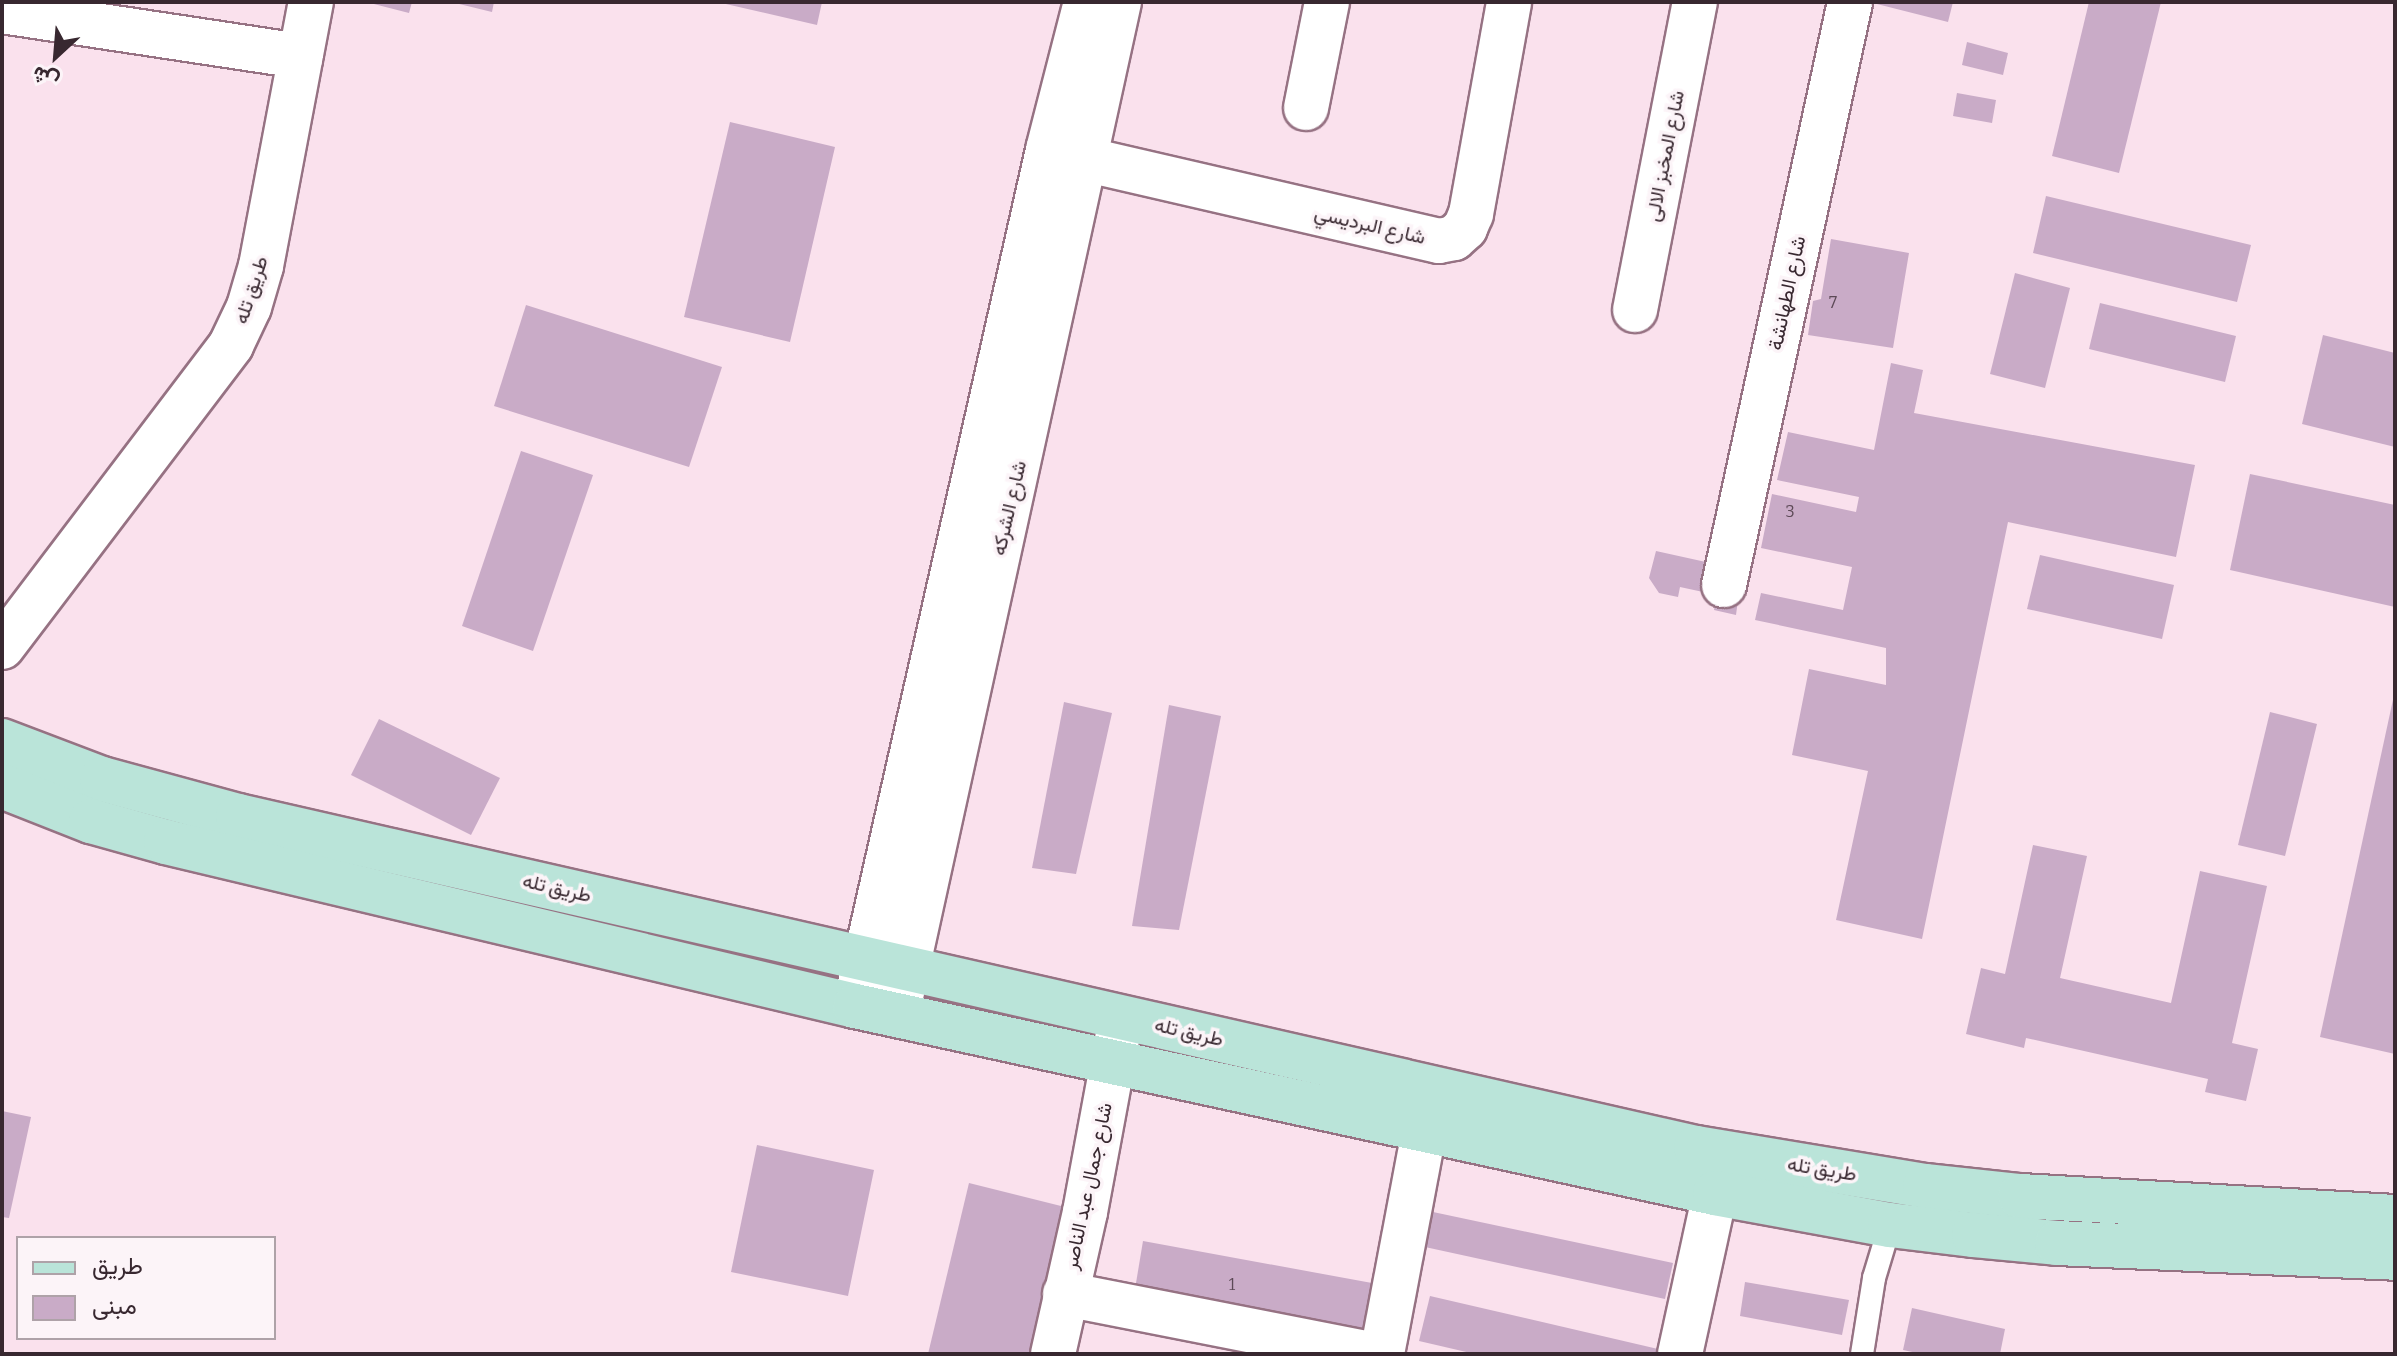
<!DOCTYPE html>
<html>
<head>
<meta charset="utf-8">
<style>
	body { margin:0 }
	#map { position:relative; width:2397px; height:1356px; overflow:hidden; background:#fae1ed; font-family:Bitter,Vazirmatn,serif }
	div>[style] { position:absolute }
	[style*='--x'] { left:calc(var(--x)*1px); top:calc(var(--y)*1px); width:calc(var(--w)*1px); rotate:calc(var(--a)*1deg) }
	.building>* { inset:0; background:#c9abc7 }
	.roads { filter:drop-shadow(2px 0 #967283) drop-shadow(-2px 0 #967283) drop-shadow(0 2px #967283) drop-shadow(0 -2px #967283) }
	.lane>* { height:22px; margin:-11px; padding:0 11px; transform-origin:11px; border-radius:11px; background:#fff }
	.street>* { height:44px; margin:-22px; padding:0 22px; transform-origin:22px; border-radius:22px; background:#fff }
	.secondary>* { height:44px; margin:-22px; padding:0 22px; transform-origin:22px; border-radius:22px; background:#bae4d9 }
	span { translate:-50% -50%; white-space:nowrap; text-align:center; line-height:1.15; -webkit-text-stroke:7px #fcf4f8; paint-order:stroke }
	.number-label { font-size:16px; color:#5c4956 }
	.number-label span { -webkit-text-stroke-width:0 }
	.street-label { font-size:20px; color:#382830 }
	.frame { position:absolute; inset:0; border:4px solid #382830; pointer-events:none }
	.legend { position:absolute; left:16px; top:1236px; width:260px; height:104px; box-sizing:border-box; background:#fcf4f8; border:2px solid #aea2a8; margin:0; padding:10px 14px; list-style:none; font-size:24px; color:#382830 }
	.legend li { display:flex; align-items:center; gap:16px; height:40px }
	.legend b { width:40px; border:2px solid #aea2a8 }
	.north { position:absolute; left:16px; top:16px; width:80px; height:80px; -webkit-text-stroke:6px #fcf4f8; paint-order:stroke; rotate:206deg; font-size:22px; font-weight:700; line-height:32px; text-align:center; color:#382830 }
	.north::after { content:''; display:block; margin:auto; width:28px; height:36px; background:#382830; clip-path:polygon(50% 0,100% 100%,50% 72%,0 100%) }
</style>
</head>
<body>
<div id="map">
	<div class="building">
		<div style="clip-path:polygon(366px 2px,412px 2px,409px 13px)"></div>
		<div style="clip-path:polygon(451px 2px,494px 2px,492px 12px)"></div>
		<div style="clip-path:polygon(717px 2px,822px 2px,817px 25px)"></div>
		<div style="clip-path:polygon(1869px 2px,1953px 2px,1948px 22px)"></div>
		<div style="clip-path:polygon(2089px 2px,2161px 2px,2119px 173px,2052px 156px)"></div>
		<div style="clip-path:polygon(1967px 42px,2008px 53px,2003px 75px,1962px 65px)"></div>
		<div style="clip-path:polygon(1957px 93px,1996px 100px,1992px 123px,1953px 116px)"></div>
		<div style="clip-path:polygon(730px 122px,835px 147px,790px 342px,684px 317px)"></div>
		<div style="clip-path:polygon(2046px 196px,2251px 245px,2237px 302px,2033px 253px)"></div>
		<div style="clip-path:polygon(1831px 239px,1909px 253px,1893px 348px,1808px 335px,1813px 301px,1821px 299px)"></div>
		<div style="clip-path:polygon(2015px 273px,2070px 288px,2045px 388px,1990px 374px)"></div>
		<div style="clip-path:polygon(2100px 303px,2236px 336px,2225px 382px,2089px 349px)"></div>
		<div style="clip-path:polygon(526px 305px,722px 367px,689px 467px,494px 406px)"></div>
		<div style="clip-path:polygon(2323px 335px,2395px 353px,2395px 447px,2302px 424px)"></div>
		<div style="clip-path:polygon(1891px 363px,1923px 370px,1914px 413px,2195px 465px,2176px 557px,2008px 522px,1922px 939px,1836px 920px,1868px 771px,1792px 755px,1809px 669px,1886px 685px,1886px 648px,1755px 620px,1761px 593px,1843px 610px,1852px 567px,1761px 548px,1772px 494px,1856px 512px,1859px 497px,1777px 480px,1788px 432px,1874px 450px)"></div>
		<div style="clip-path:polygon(521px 451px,593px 475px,533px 651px,462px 626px)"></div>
		<div style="clip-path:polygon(2250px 474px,2395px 505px,2395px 607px,2230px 570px)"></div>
		<div style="clip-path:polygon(1656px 551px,1742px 570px,1736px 615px,1714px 610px,1717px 595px,1680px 587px,1678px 597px,1659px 593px,1649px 578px)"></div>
		<div style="clip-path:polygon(2040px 555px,2174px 585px,2162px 639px,2027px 609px)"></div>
		<div style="clip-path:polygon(2394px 695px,2395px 695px,2395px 1054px,2320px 1037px)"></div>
		<div style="clip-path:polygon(1064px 702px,1112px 713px,1076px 874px,1032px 868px)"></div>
		<div style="clip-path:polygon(1169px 705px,1221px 716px,1179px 930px,1132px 926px)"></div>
		<div style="clip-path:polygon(2270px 712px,2317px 724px,2285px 856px,2238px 845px)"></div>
		<div style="clip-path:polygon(379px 719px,500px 778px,471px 835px,351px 775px)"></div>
		<div style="clip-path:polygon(2033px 845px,2087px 856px,2060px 978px,2171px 1003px,2200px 871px,2267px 886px,2232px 1043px,2258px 1049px,2246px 1101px,2205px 1092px,2208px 1079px,2026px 1038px,2024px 1048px,1966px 1034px,1981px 968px,2005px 974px)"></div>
		<div style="clip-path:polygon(2px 1111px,31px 1117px,9px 1218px,2px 1217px)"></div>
		<div style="clip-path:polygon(757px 1145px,874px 1170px,848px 1296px,731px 1272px)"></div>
		<div style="clip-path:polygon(969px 1183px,1085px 1212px,1047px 1354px,928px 1354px)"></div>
		<div style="clip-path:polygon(1433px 1212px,1673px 1263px,1665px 1299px,1425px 1247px)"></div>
		<div style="clip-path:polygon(1143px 1241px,1372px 1283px,1364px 1330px,1135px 1289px)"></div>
		<div style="clip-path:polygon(1745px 1282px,1849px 1300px,1842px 1335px,1740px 1316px)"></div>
		<div style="clip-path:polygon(1430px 1296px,1658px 1349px,1657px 1354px,1475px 1354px,1419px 1341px)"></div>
		<div style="clip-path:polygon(1912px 1308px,2005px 1329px,2000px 1354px,1922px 1354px,1903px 1350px)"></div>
	</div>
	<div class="roads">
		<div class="lane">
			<div style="--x:1862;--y:1354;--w:77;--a:-81"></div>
			<div style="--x:1874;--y:1278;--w:55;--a:-73.2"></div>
		</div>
		<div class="street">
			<div style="--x:2;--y:11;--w:302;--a:8.6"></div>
			<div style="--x:1306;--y:108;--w:108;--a:-78.8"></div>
			<div style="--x:1058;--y:153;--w:391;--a:13"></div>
			<div style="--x:1439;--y:241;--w:15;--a:-11"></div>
			<div style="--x:1454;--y:238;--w:15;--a:-42"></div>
			<div style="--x:1465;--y:228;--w:15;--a:-67"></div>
			<div style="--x:1471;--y:214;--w:215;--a:-79.8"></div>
			<div style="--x:1635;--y:310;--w:314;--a:-79"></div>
			<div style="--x:1724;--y:585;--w:596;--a:-77.8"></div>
			<div style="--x:2;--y:647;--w:379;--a:-52.8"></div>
			<div style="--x:231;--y:345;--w:42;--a:-64.7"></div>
			<div style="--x:249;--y:307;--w:43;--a:-73.7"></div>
			<div style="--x:261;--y:266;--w:269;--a:-79.3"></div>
			<div style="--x:855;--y:1006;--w:877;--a:-77.29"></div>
			<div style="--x:1048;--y:150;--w:153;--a:-75.6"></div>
			<div style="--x:897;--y:1015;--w:1037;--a:-77.64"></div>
			<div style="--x:1065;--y:1294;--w:312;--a:11.1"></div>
			<div style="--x:1053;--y:1354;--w:146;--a:-77.3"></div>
			<div style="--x:1085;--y:1212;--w:192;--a:-79.5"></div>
			<div style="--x:1382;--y:1354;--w:227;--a:-79.3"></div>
			<div style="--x:1680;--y:1354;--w:165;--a:-77.7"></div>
		</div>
		<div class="secondary">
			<div style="--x:2;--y:741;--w:107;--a:20.8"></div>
			<div style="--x:102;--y:779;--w:141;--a:15.2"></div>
			<div style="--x:238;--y:816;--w:1495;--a:12.83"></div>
			<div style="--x:1696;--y:1148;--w:232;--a:9.4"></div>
			<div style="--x:1925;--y:1186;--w:96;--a:6"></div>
			<div style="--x:2020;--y:1196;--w:376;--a:3.2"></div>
			<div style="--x:2;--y:786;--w:96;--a:21.5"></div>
			<div style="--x:91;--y:821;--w:78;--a:15.6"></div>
			<div style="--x:166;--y:842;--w:708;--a:13.39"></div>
			<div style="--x:855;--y:1006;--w:880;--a:12.27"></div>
			<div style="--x:1715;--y:1193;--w:178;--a:10.4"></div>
			<div style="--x:1890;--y:1225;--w:85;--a:6.8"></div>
			<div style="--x:1974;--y:1235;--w:83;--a:5.5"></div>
			<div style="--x:2057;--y:1243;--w:338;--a:2.5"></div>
		</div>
	</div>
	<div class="number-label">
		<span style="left:1833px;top:303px">7</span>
		<span style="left:1790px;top:512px">3</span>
		<span style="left:1232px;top:1285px">1</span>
	</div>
	<div class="street-label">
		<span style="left:1665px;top:156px;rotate:-79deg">شارع المخبز الالى</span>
		<span style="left:1370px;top:225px;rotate:13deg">شارع البرديسي</span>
		<span style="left:251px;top:290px;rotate:-72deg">طريق تله</span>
		<span style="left:1787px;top:293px;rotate:-78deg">شارع الطهانشة</span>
		<span style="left:1009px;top:508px;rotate:-77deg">شارع الشركه</span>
		<span style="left:557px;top:888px;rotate:13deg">طريق تله</span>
		<span style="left:1189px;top:1032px;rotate:13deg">طريق تله</span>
		<span style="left:1822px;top:1169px;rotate:9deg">طريق تله</span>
		<span style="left:1088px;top:1186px;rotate:-78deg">شارع جمال عبد الناصر</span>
	</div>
	<div class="frame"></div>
	<ul class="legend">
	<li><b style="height:10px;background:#bae4d9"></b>طريق</li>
	<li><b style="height:22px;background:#c9abc7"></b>مبنى</li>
	</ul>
	<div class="north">ش</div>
</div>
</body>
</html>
